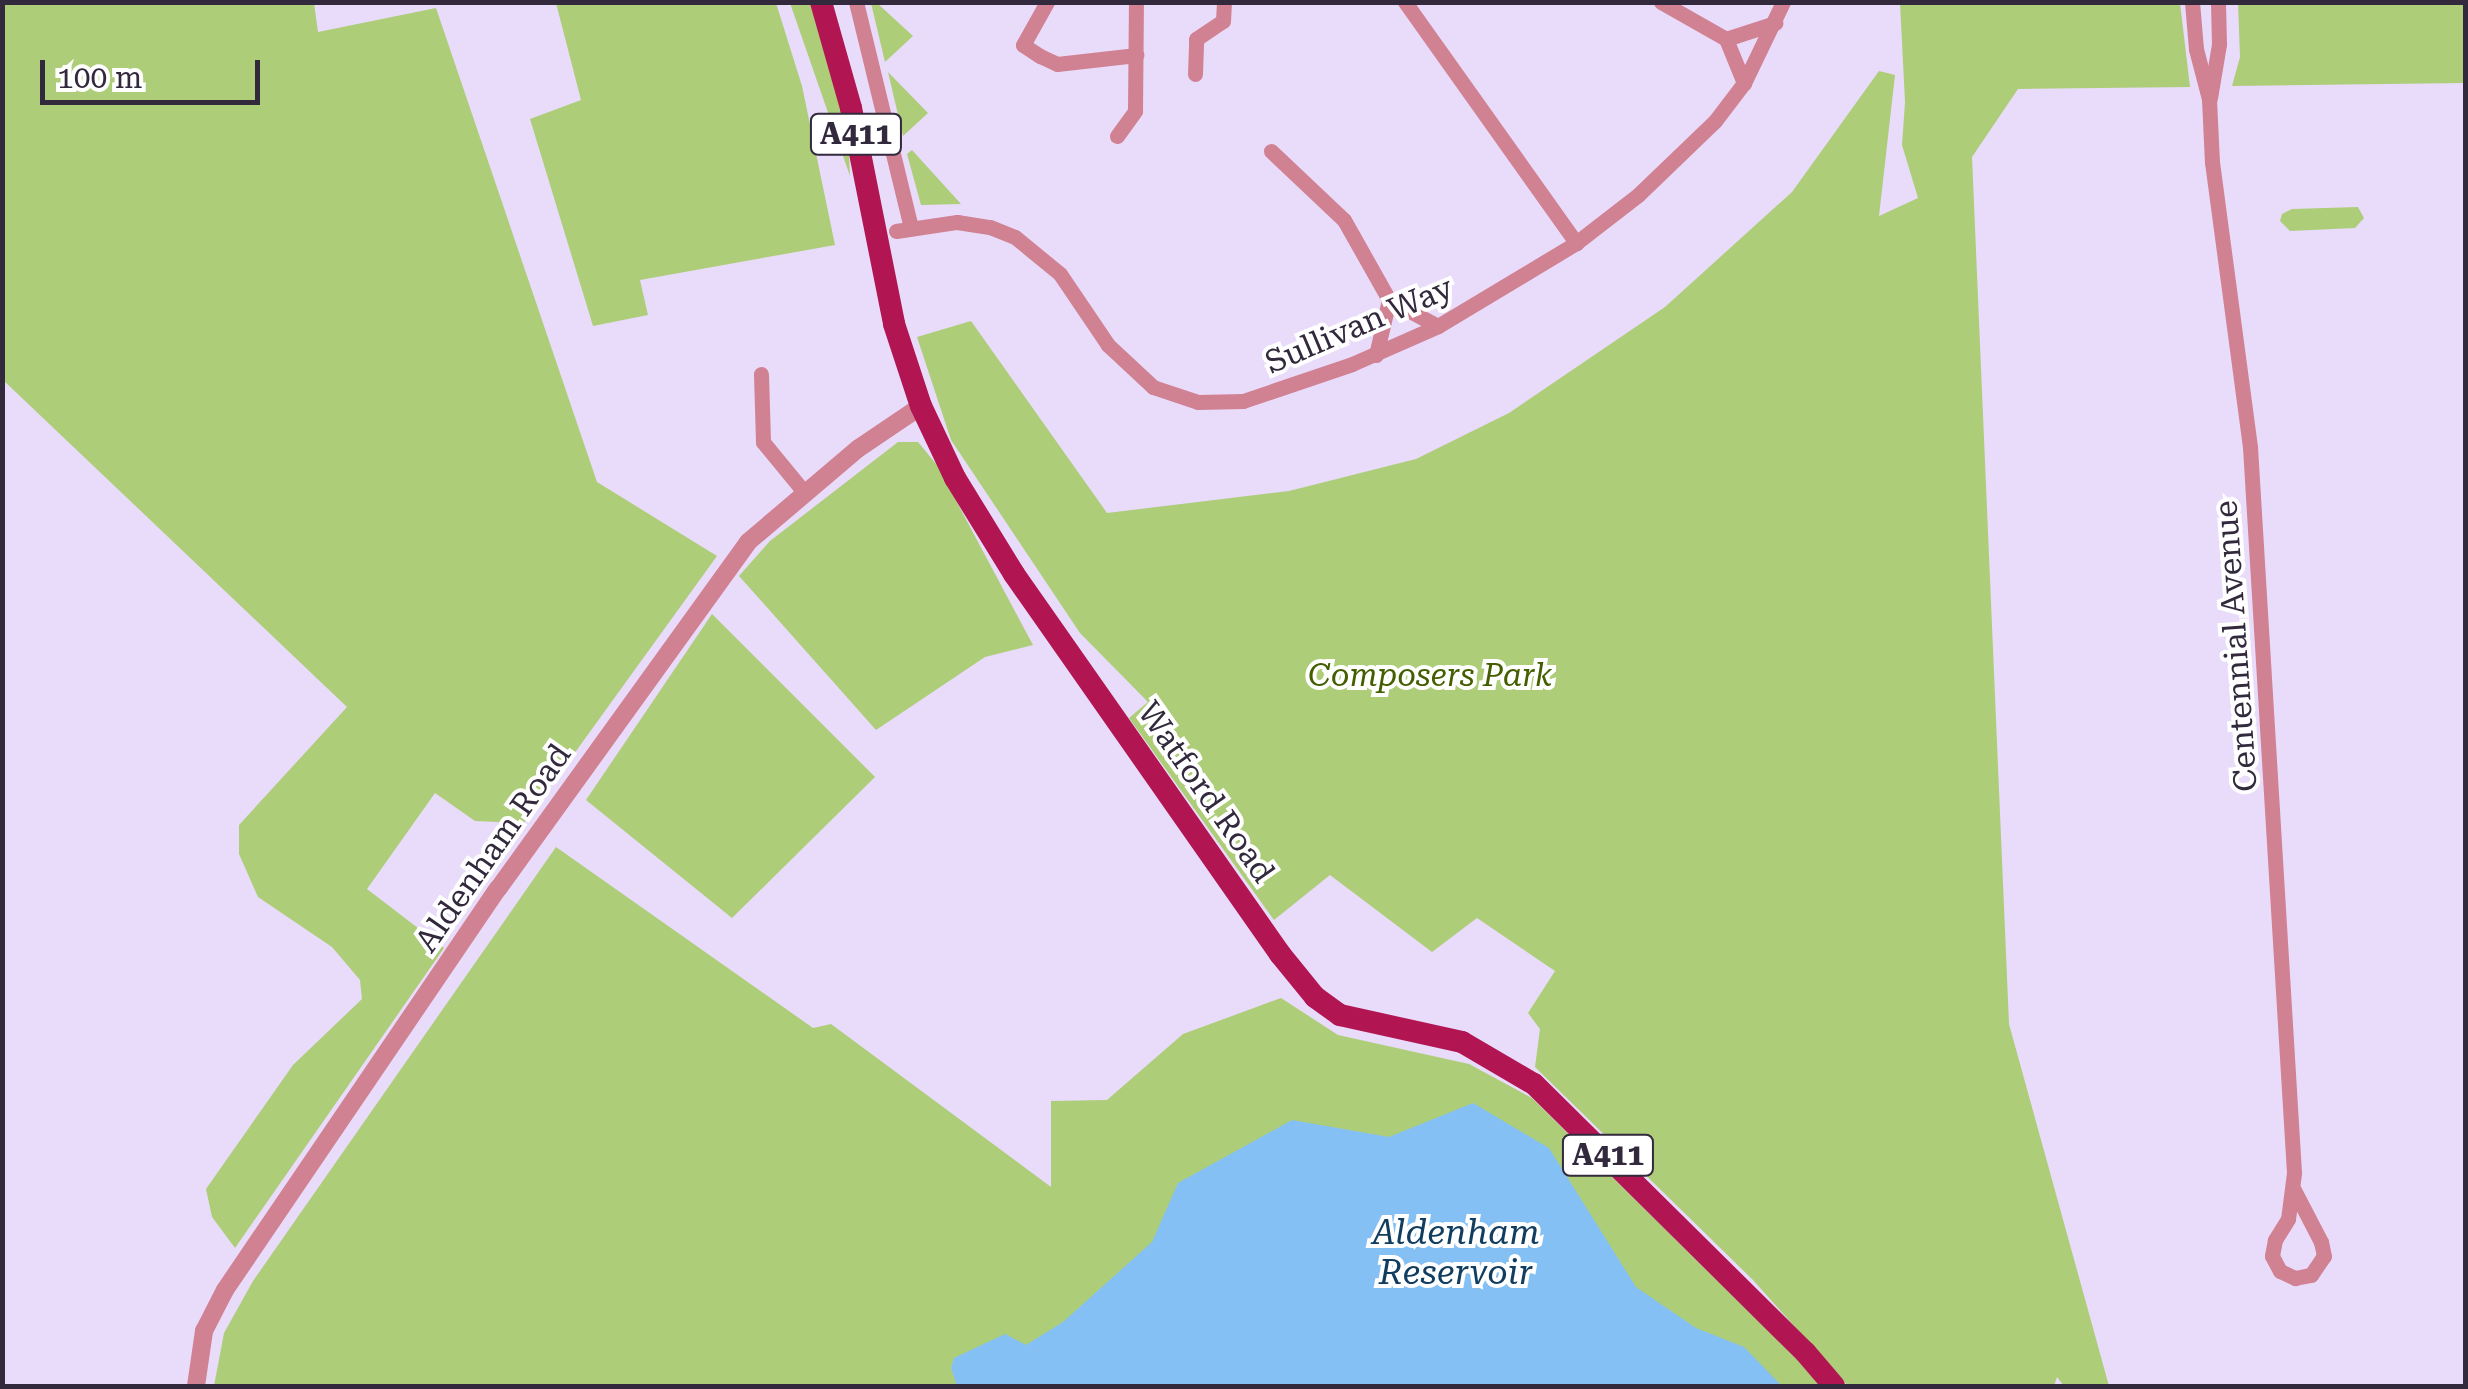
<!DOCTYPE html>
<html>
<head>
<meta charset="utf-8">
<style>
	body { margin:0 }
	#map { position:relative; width:2468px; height:1389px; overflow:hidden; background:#e9dbfa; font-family:"Roboto Serif",serif }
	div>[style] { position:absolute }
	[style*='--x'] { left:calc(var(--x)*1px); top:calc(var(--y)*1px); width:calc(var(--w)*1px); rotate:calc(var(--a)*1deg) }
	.green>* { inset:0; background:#adcd79 }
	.water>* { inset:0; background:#85c0f5 }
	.minor>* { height:15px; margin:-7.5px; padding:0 7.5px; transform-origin:7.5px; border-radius:7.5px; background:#d08192 }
	.tertiary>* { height:18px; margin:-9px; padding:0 9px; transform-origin:9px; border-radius:9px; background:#d08192 }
	.primary>* { height:22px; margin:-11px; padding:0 11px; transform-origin:11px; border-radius:11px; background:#b11552 }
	span { translate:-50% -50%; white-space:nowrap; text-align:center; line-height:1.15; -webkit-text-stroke:8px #fff; paint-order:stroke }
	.shield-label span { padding:2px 8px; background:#fff; border:2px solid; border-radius:8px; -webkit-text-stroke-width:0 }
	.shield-label { font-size:30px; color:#32293d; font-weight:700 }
	.street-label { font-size:32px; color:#32293d }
	.park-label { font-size:32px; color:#445e00; font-style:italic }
	.water-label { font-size:35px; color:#113e60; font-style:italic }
	.frame { position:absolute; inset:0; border:5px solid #32293d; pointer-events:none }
	.scale { position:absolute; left:40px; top:60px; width:220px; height:45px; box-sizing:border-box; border:5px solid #32293d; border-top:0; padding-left:12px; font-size:30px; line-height:35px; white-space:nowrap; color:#32293d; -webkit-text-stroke:8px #fff; paint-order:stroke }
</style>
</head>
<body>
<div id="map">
	<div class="green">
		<div style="clip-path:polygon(2px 3px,314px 3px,318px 32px,436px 8px,597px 482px,717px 556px,524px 823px,475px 821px,435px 793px,367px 889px,444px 948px,235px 1248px,212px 1217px,206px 1189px,293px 1065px,362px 999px,360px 980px,332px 947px,258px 897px,239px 854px,239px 825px,347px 707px,3px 380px)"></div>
		<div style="clip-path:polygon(556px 3px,776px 3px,802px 86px,835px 245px,640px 280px,648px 315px,593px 326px,530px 119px,581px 100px)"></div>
		<div style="clip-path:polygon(790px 3px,813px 3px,848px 134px,850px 176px)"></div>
		<div style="clip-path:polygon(871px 3px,877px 3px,913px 36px,885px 62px)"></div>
		<div style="clip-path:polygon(1900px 3px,2180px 3px,2190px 87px,2018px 89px,1972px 157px,2009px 1024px,2109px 1386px,2064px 1386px,2057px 1377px,2054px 1386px,1848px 1386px,1753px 1280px,1535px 1067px,1540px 1029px,1528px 1013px,1555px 971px,1477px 918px,1432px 952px,1330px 875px,1274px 920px,1129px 718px,1148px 702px,1080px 633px,951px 440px,917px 337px,971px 321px,1107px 513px,1289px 491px,1416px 459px,1509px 413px,1665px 307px,1792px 192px,1879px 71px,1895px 75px,1879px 216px,1918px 198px,1902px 145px,1905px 102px)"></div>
		<div style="clip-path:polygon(2238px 3px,2465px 3px,2465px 83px,2232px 86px,2240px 57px)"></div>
		<div style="clip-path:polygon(888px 72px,928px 113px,903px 136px)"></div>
		<div style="clip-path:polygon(912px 150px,961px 204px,921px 205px,907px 154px)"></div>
		<div style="clip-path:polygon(2358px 207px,2364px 218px,2355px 228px,2290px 231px,2280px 221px,2282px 214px,2292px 209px)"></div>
		<div style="clip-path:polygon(898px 442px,918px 442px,937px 465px,1033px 645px,985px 657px,876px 730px,739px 576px,770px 541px)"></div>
		<div style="clip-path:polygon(712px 614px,875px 777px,732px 918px,586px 800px)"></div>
		<div style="clip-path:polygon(556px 847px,813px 1028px,831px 1024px,1051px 1187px,1051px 1101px,1107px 1100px,1183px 1034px,1281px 998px,1338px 1035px,1469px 1064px,1532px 1098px,1824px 1386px,214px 1386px,224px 1333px,253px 1281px)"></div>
	</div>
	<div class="water">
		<div style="clip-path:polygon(1473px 1103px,1549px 1148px,1636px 1287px,1696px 1328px,1744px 1347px,1782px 1386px,957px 1386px,951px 1368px,954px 1358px,1005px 1334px,1026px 1345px,1063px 1322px,1152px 1242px,1178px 1183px,1292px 1120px,1389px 1137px)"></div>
	</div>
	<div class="minor">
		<div style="--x:856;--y:2;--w:233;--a:76.3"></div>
		<div style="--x:1047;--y:2;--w:49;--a:119.2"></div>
		<div style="--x:1023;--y:45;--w:20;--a:33"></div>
		<div style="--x:1040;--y:56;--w:19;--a:25"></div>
		<div style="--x:1057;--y:64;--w:80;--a:-6.5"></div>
		<div style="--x:1405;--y:2;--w:296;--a:54.6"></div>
		<div style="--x:1661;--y:2;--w:75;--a:29.6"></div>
		<div style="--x:1726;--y:39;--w:48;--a:67.8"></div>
		<div style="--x:2192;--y:2;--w:47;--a:85.1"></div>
		<div style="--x:2196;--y:49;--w:52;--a:75.4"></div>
		<div style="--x:2209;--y:99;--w:63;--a:87.3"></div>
		<div style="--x:2212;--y:162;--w:288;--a:82.4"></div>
		<div style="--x:2250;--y:447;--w:727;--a:86.53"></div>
		<div style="--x:2294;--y:1173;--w:46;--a:97.4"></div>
		<div style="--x:2288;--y:1219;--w:25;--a:122"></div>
		<div style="--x:2275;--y:1240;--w:16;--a:101"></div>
		<div style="--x:2272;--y:1256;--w:17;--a:62"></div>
		<div style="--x:2280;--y:1271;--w:17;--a:25"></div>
		<div style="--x:2295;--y:1278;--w:16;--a:-11"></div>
		<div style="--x:2311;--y:1275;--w:23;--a:-56"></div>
		<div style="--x:2324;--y:1256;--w:14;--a:-102"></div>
		<div style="--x:2321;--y:1242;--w:59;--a:-117.4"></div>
		<div style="--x:1726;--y:39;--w:52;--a:-18.1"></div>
		<div style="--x:1195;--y:74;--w:35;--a:-88"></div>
		<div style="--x:1196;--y:39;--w:32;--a:-34"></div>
		<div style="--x:1223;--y:21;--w:19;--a:-87"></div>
		<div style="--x:2210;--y:98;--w:55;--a:-80.5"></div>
		<div style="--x:2219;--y:44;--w:42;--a:-91.4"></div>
		<div style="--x:1117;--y:136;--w:31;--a:-54"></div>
		<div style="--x:1135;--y:111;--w:109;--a:-89.5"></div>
		<div style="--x:1271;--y:151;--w:100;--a:43.4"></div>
		<div style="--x:1344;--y:220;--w:92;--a:60.6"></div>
		<div style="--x:1389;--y:300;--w:55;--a:28"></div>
		<div style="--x:896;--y:231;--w:62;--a:-8.4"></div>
		<div style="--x:957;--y:222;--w:33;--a:9"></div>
		<div style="--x:990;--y:227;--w:27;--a:22"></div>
		<div style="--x:1015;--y:237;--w:58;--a:39.4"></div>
		<div style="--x:1060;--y:274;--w:86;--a:55.9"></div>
		<div style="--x:1108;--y:345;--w:62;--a:43"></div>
		<div style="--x:1153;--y:387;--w:47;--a:18.4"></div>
		<div style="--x:1198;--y:402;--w:45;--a:-1.3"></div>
		<div style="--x:1243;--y:401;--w:115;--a:-18.7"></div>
		<div style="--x:1352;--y:364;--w:94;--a:-23.8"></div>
		<div style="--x:1438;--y:326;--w:161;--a:-31"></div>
		<div style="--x:1576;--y:243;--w:78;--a:-37.7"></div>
		<div style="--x:1638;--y:195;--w:107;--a:-43.9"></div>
		<div style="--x:1715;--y:121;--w:48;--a:-52.7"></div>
		<div style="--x:1744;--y:83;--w:90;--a:-64.3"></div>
		<div style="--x:1376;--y:355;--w:57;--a:-76.7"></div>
		<div style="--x:761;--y:374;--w:68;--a:88.3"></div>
		<div style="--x:763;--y:442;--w:65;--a:50.6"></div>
	</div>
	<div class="tertiary">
		<div style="--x:196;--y:1386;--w:56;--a:-81.7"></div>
		<div style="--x:204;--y:1331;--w:46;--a:-62.9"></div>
		<div style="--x:225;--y:1290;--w:485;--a:-55.8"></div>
		<div style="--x:498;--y:889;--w:428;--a:-54.2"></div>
		<div style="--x:748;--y:542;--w:145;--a:-40.3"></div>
		<div style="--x:859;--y:448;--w:75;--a:-34.1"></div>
	</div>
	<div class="primary">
		<div style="--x:821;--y:2;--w:110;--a:74.2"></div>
		<div style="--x:851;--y:108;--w:220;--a:78.7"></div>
		<div style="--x:894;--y:324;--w:86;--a:71.8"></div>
		<div style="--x:921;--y:406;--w:80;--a:64.7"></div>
		<div style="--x:955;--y:478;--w:113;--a:58.4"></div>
		<div style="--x:1014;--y:574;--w:464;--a:55"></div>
		<div style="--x:1280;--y:954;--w:55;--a:50.9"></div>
		<div style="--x:1315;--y:997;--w:31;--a:36"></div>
		<div style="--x:1340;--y:1015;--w:125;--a:12.5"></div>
		<div style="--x:1462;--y:1042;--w:83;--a:30.3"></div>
		<div style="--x:1534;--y:1084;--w:381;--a:44.7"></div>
		<div style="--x:1805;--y:1352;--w:45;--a:49.5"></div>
	</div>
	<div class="shield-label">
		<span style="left:856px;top:134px">A411</span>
		<span style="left:1608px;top:1155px">A411</span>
	</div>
	<div class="street-label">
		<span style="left:1359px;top:325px;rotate:-23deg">Sullivan Way</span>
		<span style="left:2236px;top:646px;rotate:-94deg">Centennial Avenue</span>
		<span style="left:1206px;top:792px;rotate:55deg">Watford Road</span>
		<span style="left:493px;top:848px;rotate:-55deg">Aldenham Road</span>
	</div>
	<div class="park-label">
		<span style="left:1430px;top:675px">Composers Park</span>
	</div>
	<div class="water-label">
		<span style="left:1456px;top:1253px">Aldenham<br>Reservoir</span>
	</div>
	<div class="frame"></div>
	<div class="scale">100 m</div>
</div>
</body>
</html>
